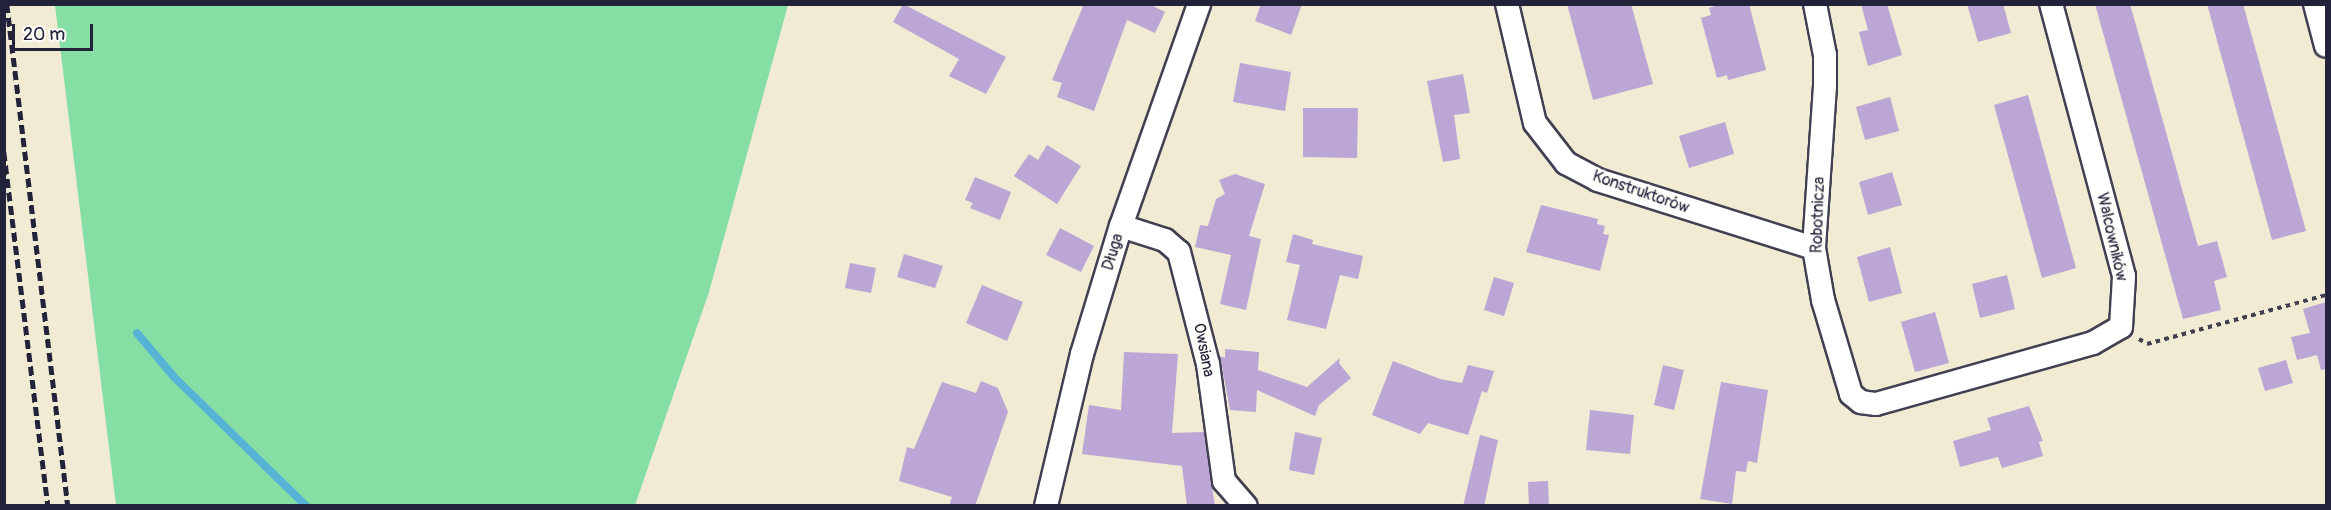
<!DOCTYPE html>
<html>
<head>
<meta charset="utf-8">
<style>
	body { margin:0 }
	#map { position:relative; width:2331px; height:510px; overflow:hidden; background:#f0ebd2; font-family:Pangolin,sans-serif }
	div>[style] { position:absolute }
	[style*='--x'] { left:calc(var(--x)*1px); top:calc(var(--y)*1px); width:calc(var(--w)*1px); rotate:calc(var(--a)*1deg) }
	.green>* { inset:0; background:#85dfa4 }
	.stream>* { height:8px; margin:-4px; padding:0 4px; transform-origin:4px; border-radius:4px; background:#57b3d5 }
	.building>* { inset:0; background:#bba6d5 }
	.path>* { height:4px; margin-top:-2px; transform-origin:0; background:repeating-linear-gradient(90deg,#414052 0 4.5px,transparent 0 9px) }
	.roads { filter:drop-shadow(2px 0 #414052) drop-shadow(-2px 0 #414052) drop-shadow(0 2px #414052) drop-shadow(0 -2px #414052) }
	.street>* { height:22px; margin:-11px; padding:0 11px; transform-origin:11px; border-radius:11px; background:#fff }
	.rail>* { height:4.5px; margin-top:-2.25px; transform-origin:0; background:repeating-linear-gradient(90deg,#22223b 0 9px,transparent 0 13.5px) }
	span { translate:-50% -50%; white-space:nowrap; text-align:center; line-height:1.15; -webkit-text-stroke:4.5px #fdfcf7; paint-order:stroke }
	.street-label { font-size:16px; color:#22223b }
	.frame { position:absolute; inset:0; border:6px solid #22223b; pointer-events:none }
	.scale { position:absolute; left:12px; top:24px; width:81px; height:27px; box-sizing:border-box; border:3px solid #22223b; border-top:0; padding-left:8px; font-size:18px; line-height:21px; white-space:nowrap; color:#22223b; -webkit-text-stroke:4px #fdfcf7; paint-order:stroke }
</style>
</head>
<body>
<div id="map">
	<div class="green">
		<div style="clip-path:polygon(55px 5px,788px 5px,709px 292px,635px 505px,116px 505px)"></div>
	</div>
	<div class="stream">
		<div style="--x:137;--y:333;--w:57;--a:49.9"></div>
		<div style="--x:174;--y:377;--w:185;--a:44.3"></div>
	</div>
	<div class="building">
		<div style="clip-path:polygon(903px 4px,1006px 57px,986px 94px,949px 76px,959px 59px,893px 22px)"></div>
		<div style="clip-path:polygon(1084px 4px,1149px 4px,1165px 12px,1155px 33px,1127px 20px,1094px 111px,1057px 97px,1062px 83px,1052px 80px)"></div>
		<div style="clip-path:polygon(1261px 4px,1302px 4px,1291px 35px,1255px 21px)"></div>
		<div style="clip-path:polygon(1567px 4px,1631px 4px,1653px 84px,1593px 100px)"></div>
		<div style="clip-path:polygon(1721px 4px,1749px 4px,1766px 70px,1728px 80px,1727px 75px,1717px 78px,1701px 18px,1711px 15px,1709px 8px)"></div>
		<div style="clip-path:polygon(1861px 4px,1887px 4px,1902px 55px,1868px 66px,1859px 32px,1868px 30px)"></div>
		<div style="clip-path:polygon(1967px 4px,2003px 4px,2011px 33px,1978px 42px)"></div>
		<div style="clip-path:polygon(2095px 4px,2130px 4px,2198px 246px,2217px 241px,2227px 277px,2214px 281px,2221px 310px,2183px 319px)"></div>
		<div style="clip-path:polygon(2207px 4px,2243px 4px,2306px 231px,2272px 240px)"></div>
		<div style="clip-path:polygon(1240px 63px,1291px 72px,1285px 111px,1233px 102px)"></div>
		<div style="clip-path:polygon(1463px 74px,1470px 113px,1454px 115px,1460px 159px,1443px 162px,1427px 81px)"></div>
		<div style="clip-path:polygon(2028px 95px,2076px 268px,2042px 278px,1994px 105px)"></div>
		<div style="clip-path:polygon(1890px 97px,1899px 131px,1865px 140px,1856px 107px)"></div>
		<div style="clip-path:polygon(1303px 108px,1358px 108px,1357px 158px,1303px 157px)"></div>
		<div style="clip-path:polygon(1725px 122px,1734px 154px,1689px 168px,1679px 136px)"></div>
		<div style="clip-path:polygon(1047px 145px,1081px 166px,1057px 204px,1014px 176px,1029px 154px,1038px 160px)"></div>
		<div style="clip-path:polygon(1892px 172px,1902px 205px,1868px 215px,1859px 182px)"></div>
		<div style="clip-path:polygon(1235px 174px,1265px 184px,1249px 236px,1261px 239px,1246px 310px,1220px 304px,1231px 255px,1195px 247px,1200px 225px,1208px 226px,1216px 199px,1225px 194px,1219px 180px)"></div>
		<div style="clip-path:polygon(975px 177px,1011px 192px,1000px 220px,970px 208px,973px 203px,965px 200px)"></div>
		<div style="clip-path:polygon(1541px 205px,1598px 219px,1597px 224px,1605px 226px,1603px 234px,1609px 235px,1600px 271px,1526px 252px)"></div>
		<div style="clip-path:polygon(1060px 228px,1094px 246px,1081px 272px,1046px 255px)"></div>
		<div style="clip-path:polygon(1293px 234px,1313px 240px,1312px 244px,1363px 256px,1358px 279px,1340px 275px,1326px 329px,1287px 320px,1300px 265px,1286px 262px)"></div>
		<div style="clip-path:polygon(1890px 247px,1902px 293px,1869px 302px,1857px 257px)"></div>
		<div style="clip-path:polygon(904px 254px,943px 266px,935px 288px,897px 277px)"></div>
		<div style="clip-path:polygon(850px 263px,876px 268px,871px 293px,845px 288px)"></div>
		<div style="clip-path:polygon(2007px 275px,2015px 309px,1980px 318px,1972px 284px)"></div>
		<div style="clip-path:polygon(1494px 277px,1514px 283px,1504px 316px,1484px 310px)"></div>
		<div style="clip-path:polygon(982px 285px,1023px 302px,1007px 341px,966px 323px)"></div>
		<div style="clip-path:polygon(2326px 302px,2326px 369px,2321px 370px,2317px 355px,2297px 360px,2291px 337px,2310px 333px,2303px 309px)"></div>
		<div style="clip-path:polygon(1935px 312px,1949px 363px,1915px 372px,1901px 322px)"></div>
		<div style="clip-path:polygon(1225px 349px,1259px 352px,1258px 370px,1307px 387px,1340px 358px,1339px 363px,1351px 378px,1319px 405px,1315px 416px,1257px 390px,1256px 412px,1230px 410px,1220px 356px,1225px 358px)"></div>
		<div style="clip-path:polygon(1124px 352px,1178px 354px,1172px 433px,1204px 432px,1215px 506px,1187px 506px,1182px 466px,1082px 454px,1089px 405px,1121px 410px)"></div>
		<div style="clip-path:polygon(2286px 360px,2293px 383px,2265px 391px,2258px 368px)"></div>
		<div style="clip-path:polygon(1393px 361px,1440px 379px,1462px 383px,1468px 365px,1494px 371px,1487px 393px,1482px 391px,1468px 435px,1428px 423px,1420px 434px,1372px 415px)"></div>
		<div style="clip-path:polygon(1663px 365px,1684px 370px,1674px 410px,1654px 405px)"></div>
		<div style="clip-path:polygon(981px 381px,998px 388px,1008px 412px,975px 506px,949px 506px,952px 497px,899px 481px,907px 447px,914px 449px,942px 382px,976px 393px)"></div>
		<div style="clip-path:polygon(1721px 382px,1768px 390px,1757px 463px,1748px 461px,1746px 472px,1736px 471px,1732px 504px,1700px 499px)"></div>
		<div style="clip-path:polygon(2029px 406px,2043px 441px,2039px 442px,2043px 456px,2002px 468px,1998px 457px,1960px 467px,1953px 441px,1991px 430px,1987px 418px)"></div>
		<div style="clip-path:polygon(1590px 410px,1634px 415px,1630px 454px,1586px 450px)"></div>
		<div style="clip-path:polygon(1295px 432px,1322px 438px,1314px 475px,1289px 470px)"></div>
		<div style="clip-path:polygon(1480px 435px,1498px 440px,1484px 506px,1463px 506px)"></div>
		<div style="clip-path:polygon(1548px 481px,1549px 506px,1529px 506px,1528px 482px)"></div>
	</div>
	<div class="path">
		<div style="--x:2139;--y:339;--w:9;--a:32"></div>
		<div style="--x:2147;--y:344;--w:186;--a:-15.3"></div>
	</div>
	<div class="roads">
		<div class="street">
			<div style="--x:1507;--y:4;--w:122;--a:76.8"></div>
			<div style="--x:1535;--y:123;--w:51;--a:52.2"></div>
			<div style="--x:1566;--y:163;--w:36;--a:28"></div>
			<div style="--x:1598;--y:180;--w:226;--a:17.5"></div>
			<div style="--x:1815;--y:4;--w:52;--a:78.9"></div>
			<div style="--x:1825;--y:55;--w:31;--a:90"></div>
			<div style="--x:1825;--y:86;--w:162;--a:93.9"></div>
			<div style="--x:1814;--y:248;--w:53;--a:80.2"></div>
			<div style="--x:1823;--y:300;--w:98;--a:73.4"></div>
			<div style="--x:1851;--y:394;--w:13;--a:39"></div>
			<div style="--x:1861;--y:402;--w:15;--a:8"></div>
			<div style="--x:1876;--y:404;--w:225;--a:-15.7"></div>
			<div style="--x:2093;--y:343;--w:32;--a:-30"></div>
			<div style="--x:2121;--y:327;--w:51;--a:-86.6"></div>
			<div style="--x:2124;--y:276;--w:282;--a:-105"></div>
			<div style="--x:2315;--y:4;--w:43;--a:75.3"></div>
			<div style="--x:1121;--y:226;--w:46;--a:17.7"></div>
			<div style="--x:1165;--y:240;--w:18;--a:41"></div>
			<div style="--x:1179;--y:252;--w:116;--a:75.5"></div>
			<div style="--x:1208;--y:364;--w:118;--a:82.2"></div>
			<div style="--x:1224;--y:481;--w:33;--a:49"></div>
			<div style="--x:1046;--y:506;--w:156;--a:-76.7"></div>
			<div style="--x:1082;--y:354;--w:134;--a:-73.1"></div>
			<div style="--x:1121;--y:226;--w:235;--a:-70.6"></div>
		</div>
	</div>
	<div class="rail">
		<div style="--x:7;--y:4;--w:506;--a:83.07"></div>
		<div style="--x:4;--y:152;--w:357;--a:82.9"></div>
	</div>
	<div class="street-label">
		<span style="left:1641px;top:192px;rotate:19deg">Konstruktorów</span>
		<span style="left:1818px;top:215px;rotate:-88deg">Robotnicza</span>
		<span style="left:2112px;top:237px;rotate:77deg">Walcowników</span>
		<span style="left:1113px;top:252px;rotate:-73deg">Długa</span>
		<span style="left:1204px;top:350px;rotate:79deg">Owsiana</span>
	</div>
	<div class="frame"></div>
	<div class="scale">20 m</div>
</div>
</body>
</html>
